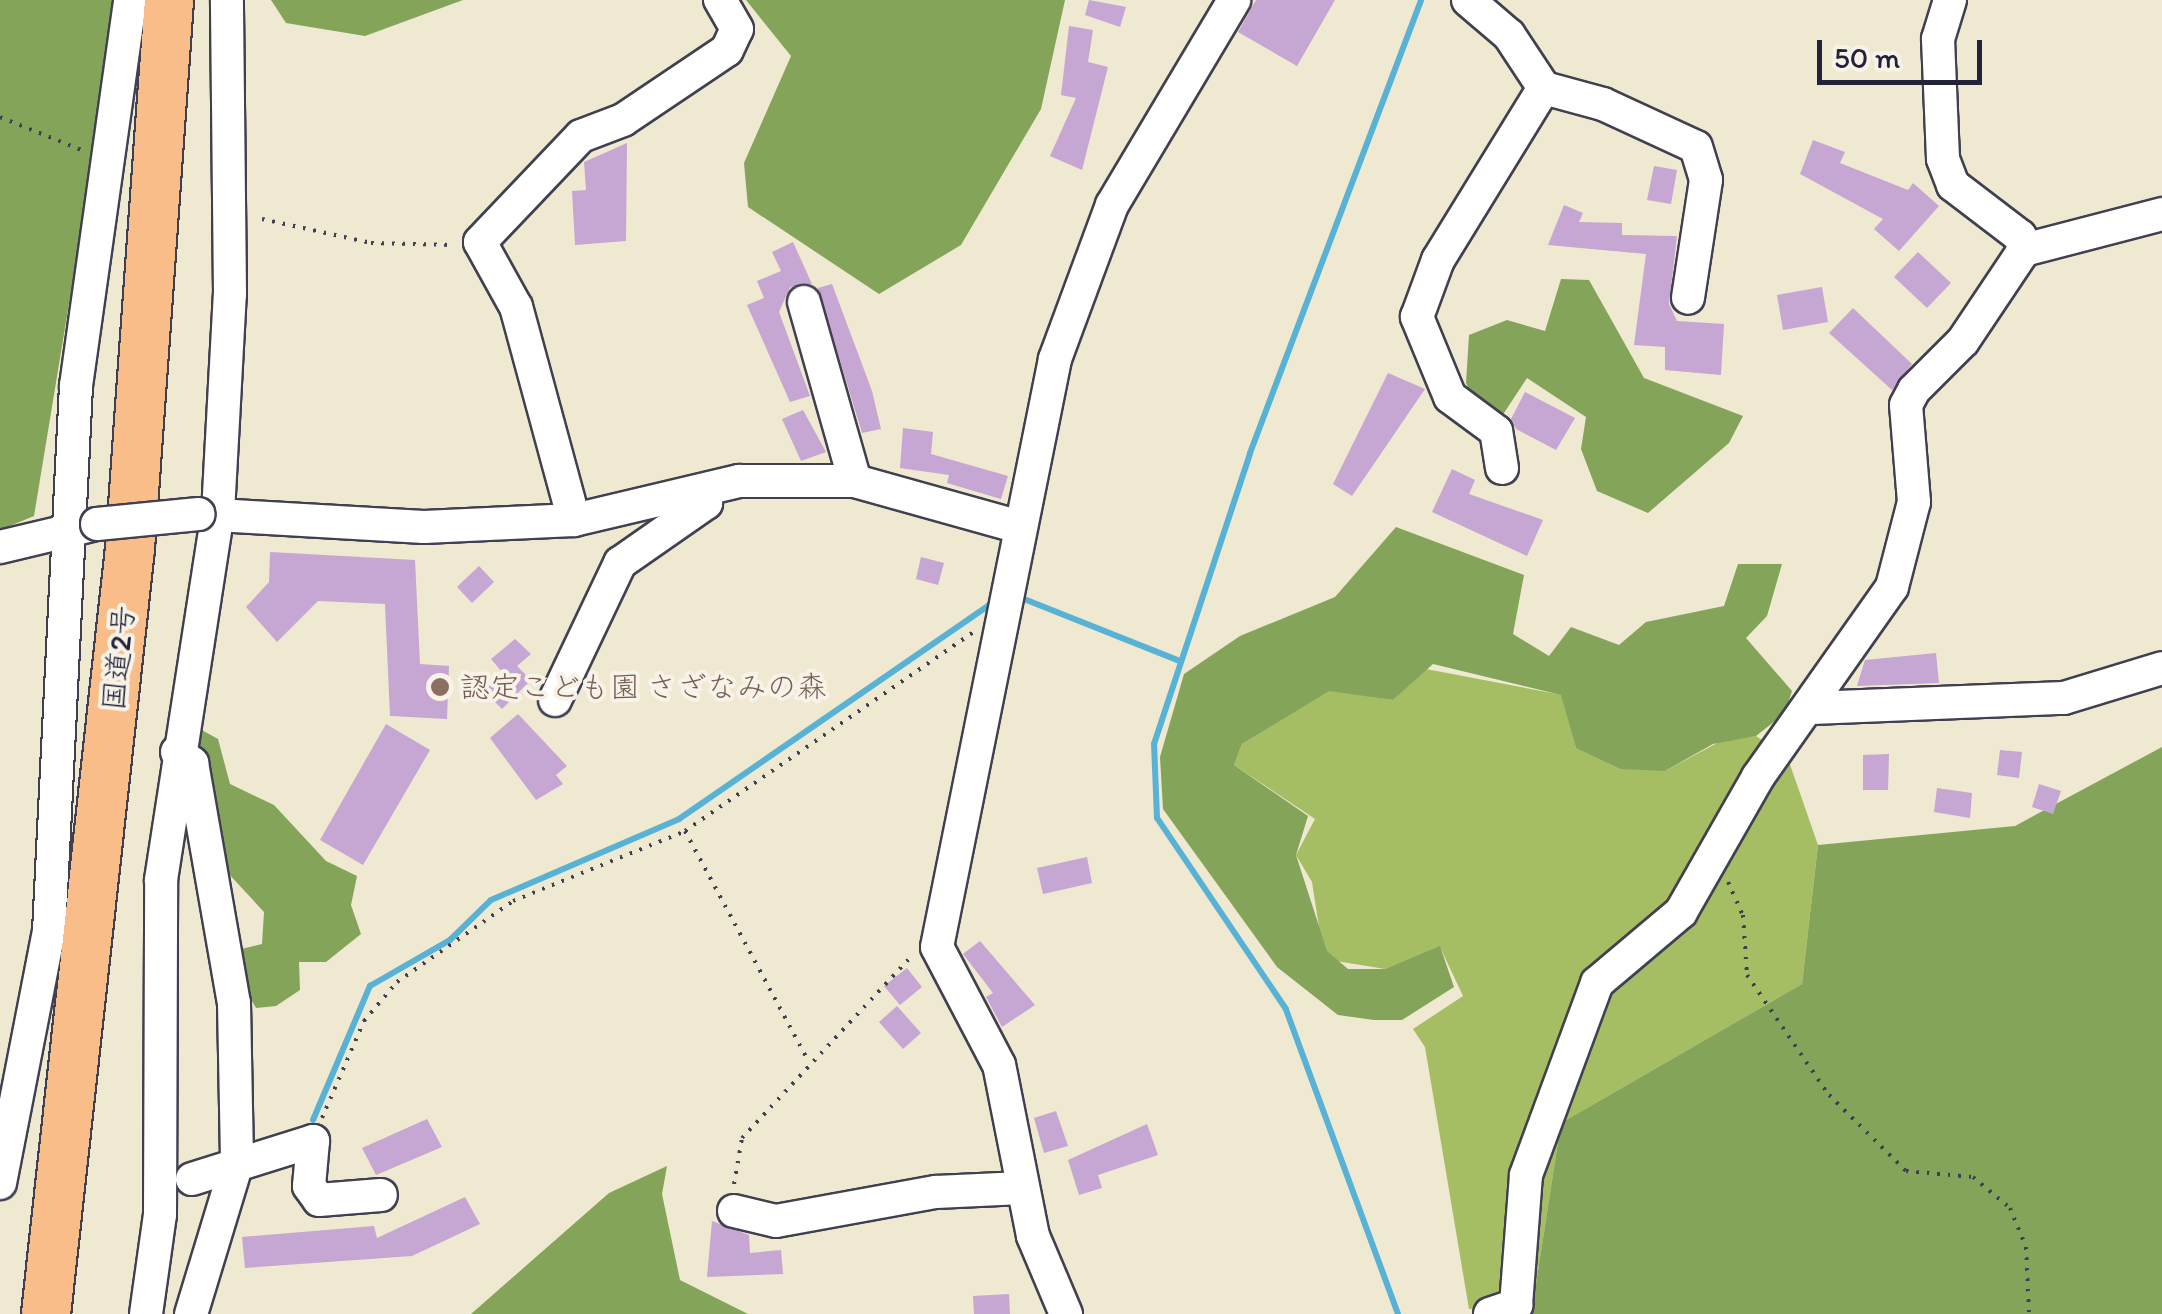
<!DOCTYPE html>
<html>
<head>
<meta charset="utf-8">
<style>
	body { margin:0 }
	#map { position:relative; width:2162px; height:1314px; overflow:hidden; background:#eee9d0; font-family:Itim,"Klee One",sans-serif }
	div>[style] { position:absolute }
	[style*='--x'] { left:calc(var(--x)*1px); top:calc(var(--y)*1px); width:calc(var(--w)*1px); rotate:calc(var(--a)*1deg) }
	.green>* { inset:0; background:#a5bd63 }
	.forest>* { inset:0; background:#84a459 }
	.stream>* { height:6px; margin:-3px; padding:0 3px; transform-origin:3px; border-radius:3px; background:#57b2d5 }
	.building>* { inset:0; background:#c6a6d2 }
	.path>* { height:4px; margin-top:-2px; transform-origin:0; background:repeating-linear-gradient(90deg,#414051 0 2.5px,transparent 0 10.5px) }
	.roads { filter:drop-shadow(2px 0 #414051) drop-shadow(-2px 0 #414051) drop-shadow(0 2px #414051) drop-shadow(0 -2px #414051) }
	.minor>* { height:32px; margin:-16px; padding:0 16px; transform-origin:16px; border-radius:16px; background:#fff }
	.highway>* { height:48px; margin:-24px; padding:0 24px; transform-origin:24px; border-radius:24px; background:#f8bd89 }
	.bridges { filter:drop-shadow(2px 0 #414051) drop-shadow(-2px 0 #414051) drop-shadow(0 2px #414051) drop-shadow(0 -2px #414051) }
	.minor-bridge>* { height:32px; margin:-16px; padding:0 16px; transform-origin:16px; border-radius:16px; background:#fff }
	.dots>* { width:28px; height:28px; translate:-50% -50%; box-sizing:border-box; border:5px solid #f7f3e8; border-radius:50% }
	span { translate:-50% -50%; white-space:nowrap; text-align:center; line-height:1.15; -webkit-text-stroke:8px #f7f3e8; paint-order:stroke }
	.street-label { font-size:30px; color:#22223b }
	.education-label { font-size:30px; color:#785e54 }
	.left { translate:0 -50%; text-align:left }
	.scale { position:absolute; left:1817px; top:40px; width:165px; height:45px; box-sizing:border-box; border:5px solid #22223b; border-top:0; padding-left:12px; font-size:30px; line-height:35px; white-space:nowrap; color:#22223b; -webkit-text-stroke:8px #f7f3e8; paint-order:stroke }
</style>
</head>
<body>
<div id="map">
	<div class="green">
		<div style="clip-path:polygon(1426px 669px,1562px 695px,1576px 748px,1665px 771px,1719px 742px,1756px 736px,1787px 756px,1818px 845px,1802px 984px,1561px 1123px,1533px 1303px,1469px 1309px,1425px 1047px,1413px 1029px,1463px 996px,1440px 947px,1385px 969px,1324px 959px,1312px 882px,1296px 855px,1315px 819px,1234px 765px,1242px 744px,1329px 690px,1393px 700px)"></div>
	</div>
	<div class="forest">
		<div style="clip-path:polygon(0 0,119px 0,34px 516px,0 530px)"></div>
		<div style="clip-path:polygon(271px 0,463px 0,365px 36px,286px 23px)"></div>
		<div style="clip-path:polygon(746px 0,1065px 0,1041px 109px,961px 245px,879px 294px,748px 207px,744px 163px,791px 56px)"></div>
		<div style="clip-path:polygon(1561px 279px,1589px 280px,1644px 378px,1743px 416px,1729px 443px,1648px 513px,1597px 491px,1581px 449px,1586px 417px,1527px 378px,1504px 413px,1482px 419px,1466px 383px,1469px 335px,1507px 320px,1545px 331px)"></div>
		<div style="clip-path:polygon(1396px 527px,1524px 575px,1513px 634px,1549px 656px,1571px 627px,1619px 645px,1646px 622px,1724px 606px,1738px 564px,1782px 564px,1767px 616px,1746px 638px,1792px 691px,1785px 713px,1756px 736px,1713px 744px,1665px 771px,1621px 769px,1576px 748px,1561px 695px,1433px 664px,1393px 700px,1329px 691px,1242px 744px,1234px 765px,1308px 816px,1296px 855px,1327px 951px,1348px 969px,1385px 969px,1440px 946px,1454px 987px,1402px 1020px,1374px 1020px,1338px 1015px,1277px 967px,1163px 809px,1160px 757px,1184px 674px,1240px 636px,1335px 597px)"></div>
		<div style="clip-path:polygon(189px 723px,218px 739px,230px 784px,274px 805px,326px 861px,357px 876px,351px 905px,361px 934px,326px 962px,299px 962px,300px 990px,276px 1006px,256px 1008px,234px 970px,241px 949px,262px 944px,264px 912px,214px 858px)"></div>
		<div style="clip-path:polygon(2162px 747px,2162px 1314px,1514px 1314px,1533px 1303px,1561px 1123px,1802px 984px,1818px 845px,2015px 826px)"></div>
		<div style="clip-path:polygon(667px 1166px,662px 1194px,680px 1280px,748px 1314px,471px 1314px,609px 1193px)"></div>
	</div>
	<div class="stream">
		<div style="--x:1024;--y:599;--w:168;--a:21.7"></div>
		<div style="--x:313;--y:1120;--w:146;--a:-67"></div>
		<div style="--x:370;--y:986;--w:92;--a:-29.9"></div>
		<div style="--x:450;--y:940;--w:57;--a:-44.3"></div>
		<div style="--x:491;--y:900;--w:205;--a:-23.3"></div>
		<div style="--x:679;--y:819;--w:384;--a:-34.6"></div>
		<div style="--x:1398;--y:1314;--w:325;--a:-110.2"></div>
		<div style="--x:1286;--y:1009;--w:230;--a:-124"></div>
		<div style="--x:1157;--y:818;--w:74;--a:-92.3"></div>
		<div style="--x:1154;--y:744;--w:306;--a:-71.7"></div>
		<div style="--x:1250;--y:453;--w:484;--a:-69.3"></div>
	</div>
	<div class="building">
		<div style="clip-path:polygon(1089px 0,1126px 7px,1120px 27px,1085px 15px)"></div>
		<div style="clip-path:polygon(1256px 0,1335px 0,1297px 66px,1238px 32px)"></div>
		<div style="clip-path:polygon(1069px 26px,1093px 30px,1088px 62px,1108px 67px,1082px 170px,1050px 156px,1076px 98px,1061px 95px)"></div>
		<div style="clip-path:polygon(1813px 140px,1845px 152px,1840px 163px,1908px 190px,1913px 183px,1939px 206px,1899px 251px,1874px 229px,1883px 219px,1800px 174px)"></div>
		<div style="clip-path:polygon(627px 143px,626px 241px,575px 245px,572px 191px,586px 190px,584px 162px)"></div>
		<div style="clip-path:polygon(1654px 166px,1677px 170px,1671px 204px,1647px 200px)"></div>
		<div style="clip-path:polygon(1564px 205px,1583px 213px,1579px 222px,1622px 223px,1622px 235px,1677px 236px,1669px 304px,1677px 321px,1724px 324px,1721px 375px,1665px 370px,1665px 347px,1634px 345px,1646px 254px,1548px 245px)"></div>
		<div style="clip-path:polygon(793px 242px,812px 284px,790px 287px,779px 312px,810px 396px,790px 402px,747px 305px,764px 298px,757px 281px,781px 271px,772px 252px)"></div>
		<div style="clip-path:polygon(1918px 252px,1951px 283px,1927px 308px,1894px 277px)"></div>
		<div style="clip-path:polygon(832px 284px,872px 391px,881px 429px,862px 433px,818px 288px)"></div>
		<div style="clip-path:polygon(1822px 287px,1828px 322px,1783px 330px,1777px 295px)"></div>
		<div style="clip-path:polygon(1853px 308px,1912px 364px,1892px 390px,1829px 333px)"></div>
		<div style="clip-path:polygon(1388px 373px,1425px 389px,1352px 496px,1333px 484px)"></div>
		<div style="clip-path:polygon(1525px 392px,1575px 418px,1556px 450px,1516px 429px,1511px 419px)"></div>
		<div style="clip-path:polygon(803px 410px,826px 452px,801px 461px,782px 419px)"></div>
		<div style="clip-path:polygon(903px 428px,933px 432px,931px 454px,1008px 476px,1001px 499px,947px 483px,949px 475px,900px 468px)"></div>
		<div style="clip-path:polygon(1452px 469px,1475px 480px,1469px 494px,1543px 520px,1527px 556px,1432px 512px)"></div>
		<div style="clip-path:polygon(270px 552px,415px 560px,420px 664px,449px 666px,447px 719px,390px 716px,385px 604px,318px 601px,277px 642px,246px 607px,269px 582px)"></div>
		<div style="clip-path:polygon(921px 557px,944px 563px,938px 585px,916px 579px)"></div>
		<div style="clip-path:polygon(479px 566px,494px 582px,472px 603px,457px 587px)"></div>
		<div style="clip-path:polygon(515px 639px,531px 654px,517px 666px,531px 680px,502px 709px,484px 691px,503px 673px,491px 659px)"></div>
		<div style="clip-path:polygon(1936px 653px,1939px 683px,1857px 686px,1865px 660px)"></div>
		<div style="clip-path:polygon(518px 714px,567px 766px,556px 775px,563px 784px,536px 800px,490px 738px)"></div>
		<div style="clip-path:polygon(386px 724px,430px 750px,363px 865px,320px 840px)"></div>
		<div style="clip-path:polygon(2000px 750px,2022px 752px,2019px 778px,1997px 775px)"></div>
		<div style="clip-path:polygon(1889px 754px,1888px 790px,1863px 790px,1863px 755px)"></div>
		<div style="clip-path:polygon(2039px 784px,2061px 791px,2053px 814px,2032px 807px)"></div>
		<div style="clip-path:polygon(1937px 788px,1972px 793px,1970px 818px,1934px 812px)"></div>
		<div style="clip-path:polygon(1087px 857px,1092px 883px,1043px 894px,1037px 868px)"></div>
		<div style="clip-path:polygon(980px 941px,1035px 1005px,1002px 1027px,986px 997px,993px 993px,963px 954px)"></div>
		<div style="clip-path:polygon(907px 968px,922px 987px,900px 1005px,884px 986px)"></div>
		<div style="clip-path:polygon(897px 1006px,921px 1033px,903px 1049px,879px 1022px)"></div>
		<div style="clip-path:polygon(1056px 1111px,1068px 1146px,1044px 1153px,1034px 1118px)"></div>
		<div style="clip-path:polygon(427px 1119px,442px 1147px,376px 1175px,362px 1148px)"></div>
		<div style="clip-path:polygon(1147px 1124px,1158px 1155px,1098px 1175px,1102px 1188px,1079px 1195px,1068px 1160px)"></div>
		<div style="clip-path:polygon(465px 1197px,480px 1224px,412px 1256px,245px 1268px,242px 1237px,374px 1226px,377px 1238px)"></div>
		<div style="clip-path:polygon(712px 1221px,749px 1235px,750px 1253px,781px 1250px,783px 1274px,707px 1277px)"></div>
		<div style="clip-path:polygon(1009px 1294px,1010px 1314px,974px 1314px,973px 1296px)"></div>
	</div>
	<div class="path">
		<div style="--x:0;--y:117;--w:91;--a:22"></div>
		<div style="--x:262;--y:219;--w:112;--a:12.4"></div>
		<div style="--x:371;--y:243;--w:83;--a:1.4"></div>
		<div style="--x:685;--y:831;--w:260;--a:61.8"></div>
		<div style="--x:1728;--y:882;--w:36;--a:66"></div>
		<div style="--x:1743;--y:915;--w:60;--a:86.2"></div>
		<div style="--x:1747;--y:975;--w:145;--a:55.7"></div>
		<div style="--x:1829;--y:1095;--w:108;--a:44.6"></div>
		<div style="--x:1906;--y:1171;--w:67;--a:5.1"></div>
		<div style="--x:1973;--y:1177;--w:48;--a:40"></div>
		<div style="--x:2010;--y:1208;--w:42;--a:67.7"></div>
		<div style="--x:2026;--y:1247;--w:67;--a:87.4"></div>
		<div style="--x:322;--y:1118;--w:106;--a:-66.6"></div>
		<div style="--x:364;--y:1021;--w:51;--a:-49.8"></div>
		<div style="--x:397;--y:982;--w:141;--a:-34.9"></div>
		<div style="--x:513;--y:901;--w:186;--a:-22.1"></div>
		<div style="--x:685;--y:831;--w:350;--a:-34.6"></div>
		<div style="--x:734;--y:1184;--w:47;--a:-80.1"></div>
		<div style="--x:742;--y:1138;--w:248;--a:-47"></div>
	</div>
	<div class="roads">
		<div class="minor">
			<div style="--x:1468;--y:0;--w:54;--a:40.5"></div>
			<div style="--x:1509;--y:35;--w:64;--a:56.6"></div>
			<div style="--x:1544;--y:88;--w:61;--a:15.2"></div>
			<div style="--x:1603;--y:104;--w:102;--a:24.8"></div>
			<div style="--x:1696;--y:147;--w:34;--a:73"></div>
			<div style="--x:1706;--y:180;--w:119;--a:98.7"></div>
			<div style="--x:1950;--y:0;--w:41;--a:107.1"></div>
			<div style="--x:1938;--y:39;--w:120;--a:87.6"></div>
			<div style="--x:1943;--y:159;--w:28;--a:69"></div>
			<div style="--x:1953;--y:185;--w:84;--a:37.3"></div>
			<div style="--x:2020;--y:236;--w:15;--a:74"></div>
			<div style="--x:804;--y:302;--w:186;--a:74.1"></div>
			<div style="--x:1502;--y:468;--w:37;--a:-99"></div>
			<div style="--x:1496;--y:431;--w:57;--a:-143.5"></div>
			<div style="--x:1450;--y:397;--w:87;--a:-112.4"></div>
			<div style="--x:1417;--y:317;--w:61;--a:-69.8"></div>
			<div style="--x:1438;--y:260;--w:202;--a:-58.4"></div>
			<div style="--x:199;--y:514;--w:225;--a:3.3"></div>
			<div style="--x:424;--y:527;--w:150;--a:-2.7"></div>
			<div style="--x:574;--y:520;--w:170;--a:-13.3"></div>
			<div style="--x:739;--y:481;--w:116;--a:0"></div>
			<div style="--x:855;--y:481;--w:171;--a:15.6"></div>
			<div style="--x:574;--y:520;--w:221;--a:-105.2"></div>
			<div style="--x:516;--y:307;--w:74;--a:-119"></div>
			<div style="--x:480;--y:242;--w:146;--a:-46.4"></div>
			<div style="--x:581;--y:136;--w:45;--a:-20.9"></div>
			<div style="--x:623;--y:120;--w:125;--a:-33.9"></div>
			<div style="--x:727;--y:50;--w:23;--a:-65"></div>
			<div style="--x:737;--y:29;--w:34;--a:-120"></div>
			<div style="--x:0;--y:547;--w:95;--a:-13.4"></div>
			<div style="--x:555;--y:700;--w:152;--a:-64.6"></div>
			<div style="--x:620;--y:563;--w:105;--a:-34.9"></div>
			<div style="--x:706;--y:503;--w:12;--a:-99"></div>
			<div style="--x:1812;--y:708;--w:252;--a:-2.3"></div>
			<div style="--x:2064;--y:698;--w:102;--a:-17"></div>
			<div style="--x:177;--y:752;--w:19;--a:36"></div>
			<div style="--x:192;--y:763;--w:244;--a:80.1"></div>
			<div style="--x:234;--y:1003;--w:160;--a:88.9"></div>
			<div style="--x:237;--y:1163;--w:158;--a:106.9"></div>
			<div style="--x:192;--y:1179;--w:127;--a:-17.4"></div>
			<div style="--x:313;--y:1141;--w:45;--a:95.1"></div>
			<div style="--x:309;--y:1186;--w:17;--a:54"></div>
			<div style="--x:319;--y:1200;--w:62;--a:-4.6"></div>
			<div style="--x:0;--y:1183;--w:256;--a:-79"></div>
			<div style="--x:49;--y:932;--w:547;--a:-87.17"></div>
			<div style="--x:76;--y:386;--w:390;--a:-82"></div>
			<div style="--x:734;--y:1211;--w:43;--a:13.4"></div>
			<div style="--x:776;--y:1221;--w:163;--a:-10.3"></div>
			<div style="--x:936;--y:1192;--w:86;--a:-2.7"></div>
			<div style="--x:146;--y:1314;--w:100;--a:-82"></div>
			<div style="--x:160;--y:1215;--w:335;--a:-89.8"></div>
			<div style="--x:161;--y:880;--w:371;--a:-81.2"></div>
			<div style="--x:218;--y:513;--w:219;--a:-86.9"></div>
			<div style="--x:230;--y:294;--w:294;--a:-90.6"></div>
			<div style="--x:1066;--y:1314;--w:85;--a:-112.9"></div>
			<div style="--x:1033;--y:1236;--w:174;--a:-101.2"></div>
			<div style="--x:999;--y:1065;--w:133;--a:-117.7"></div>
			<div style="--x:937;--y:947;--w:600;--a:-78.65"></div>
			<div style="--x:1055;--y:359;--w:164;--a:-69.7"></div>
			<div style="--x:1112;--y:205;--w:239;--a:-59.2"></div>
			<div style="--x:1490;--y:1314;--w:28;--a:-19"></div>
			<div style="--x:1516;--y:1305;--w:130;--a:-85.6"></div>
			<div style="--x:1526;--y:1175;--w:205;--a:-69.7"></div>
			<div style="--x:1597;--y:983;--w:110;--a:-40.2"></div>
			<div style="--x:1681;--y:912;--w:155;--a:-60.3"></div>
			<div style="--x:1758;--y:777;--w:232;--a:-54.8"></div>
			<div style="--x:1892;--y:587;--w:88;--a:-75.5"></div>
			<div style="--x:1914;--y:502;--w:97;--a:-94.7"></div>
			<div style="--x:1906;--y:405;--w:17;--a:-62"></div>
			<div style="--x:1914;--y:390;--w:69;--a:-45"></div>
			<div style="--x:1963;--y:341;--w:110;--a:-56.2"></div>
			<div style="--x:2024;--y:250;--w:143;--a:-14.6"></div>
		</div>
		<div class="highway">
			<div style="--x:46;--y:1314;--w:771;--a:-83.74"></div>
			<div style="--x:130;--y:548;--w:549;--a:-85.93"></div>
		</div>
	</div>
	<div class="bridges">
		<div class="minor-bridge">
			<div style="--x:97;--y:524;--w:102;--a:-5.6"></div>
		</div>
	</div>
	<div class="dots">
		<div style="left:440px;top:687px;background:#8d6e63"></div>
	</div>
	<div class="street-label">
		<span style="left:119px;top:658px;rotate:-84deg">国道2号</span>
	</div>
	<div class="education-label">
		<span class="left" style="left:460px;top:687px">認定こども園 さざなみの森</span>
	</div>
	<div class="scale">50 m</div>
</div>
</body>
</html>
